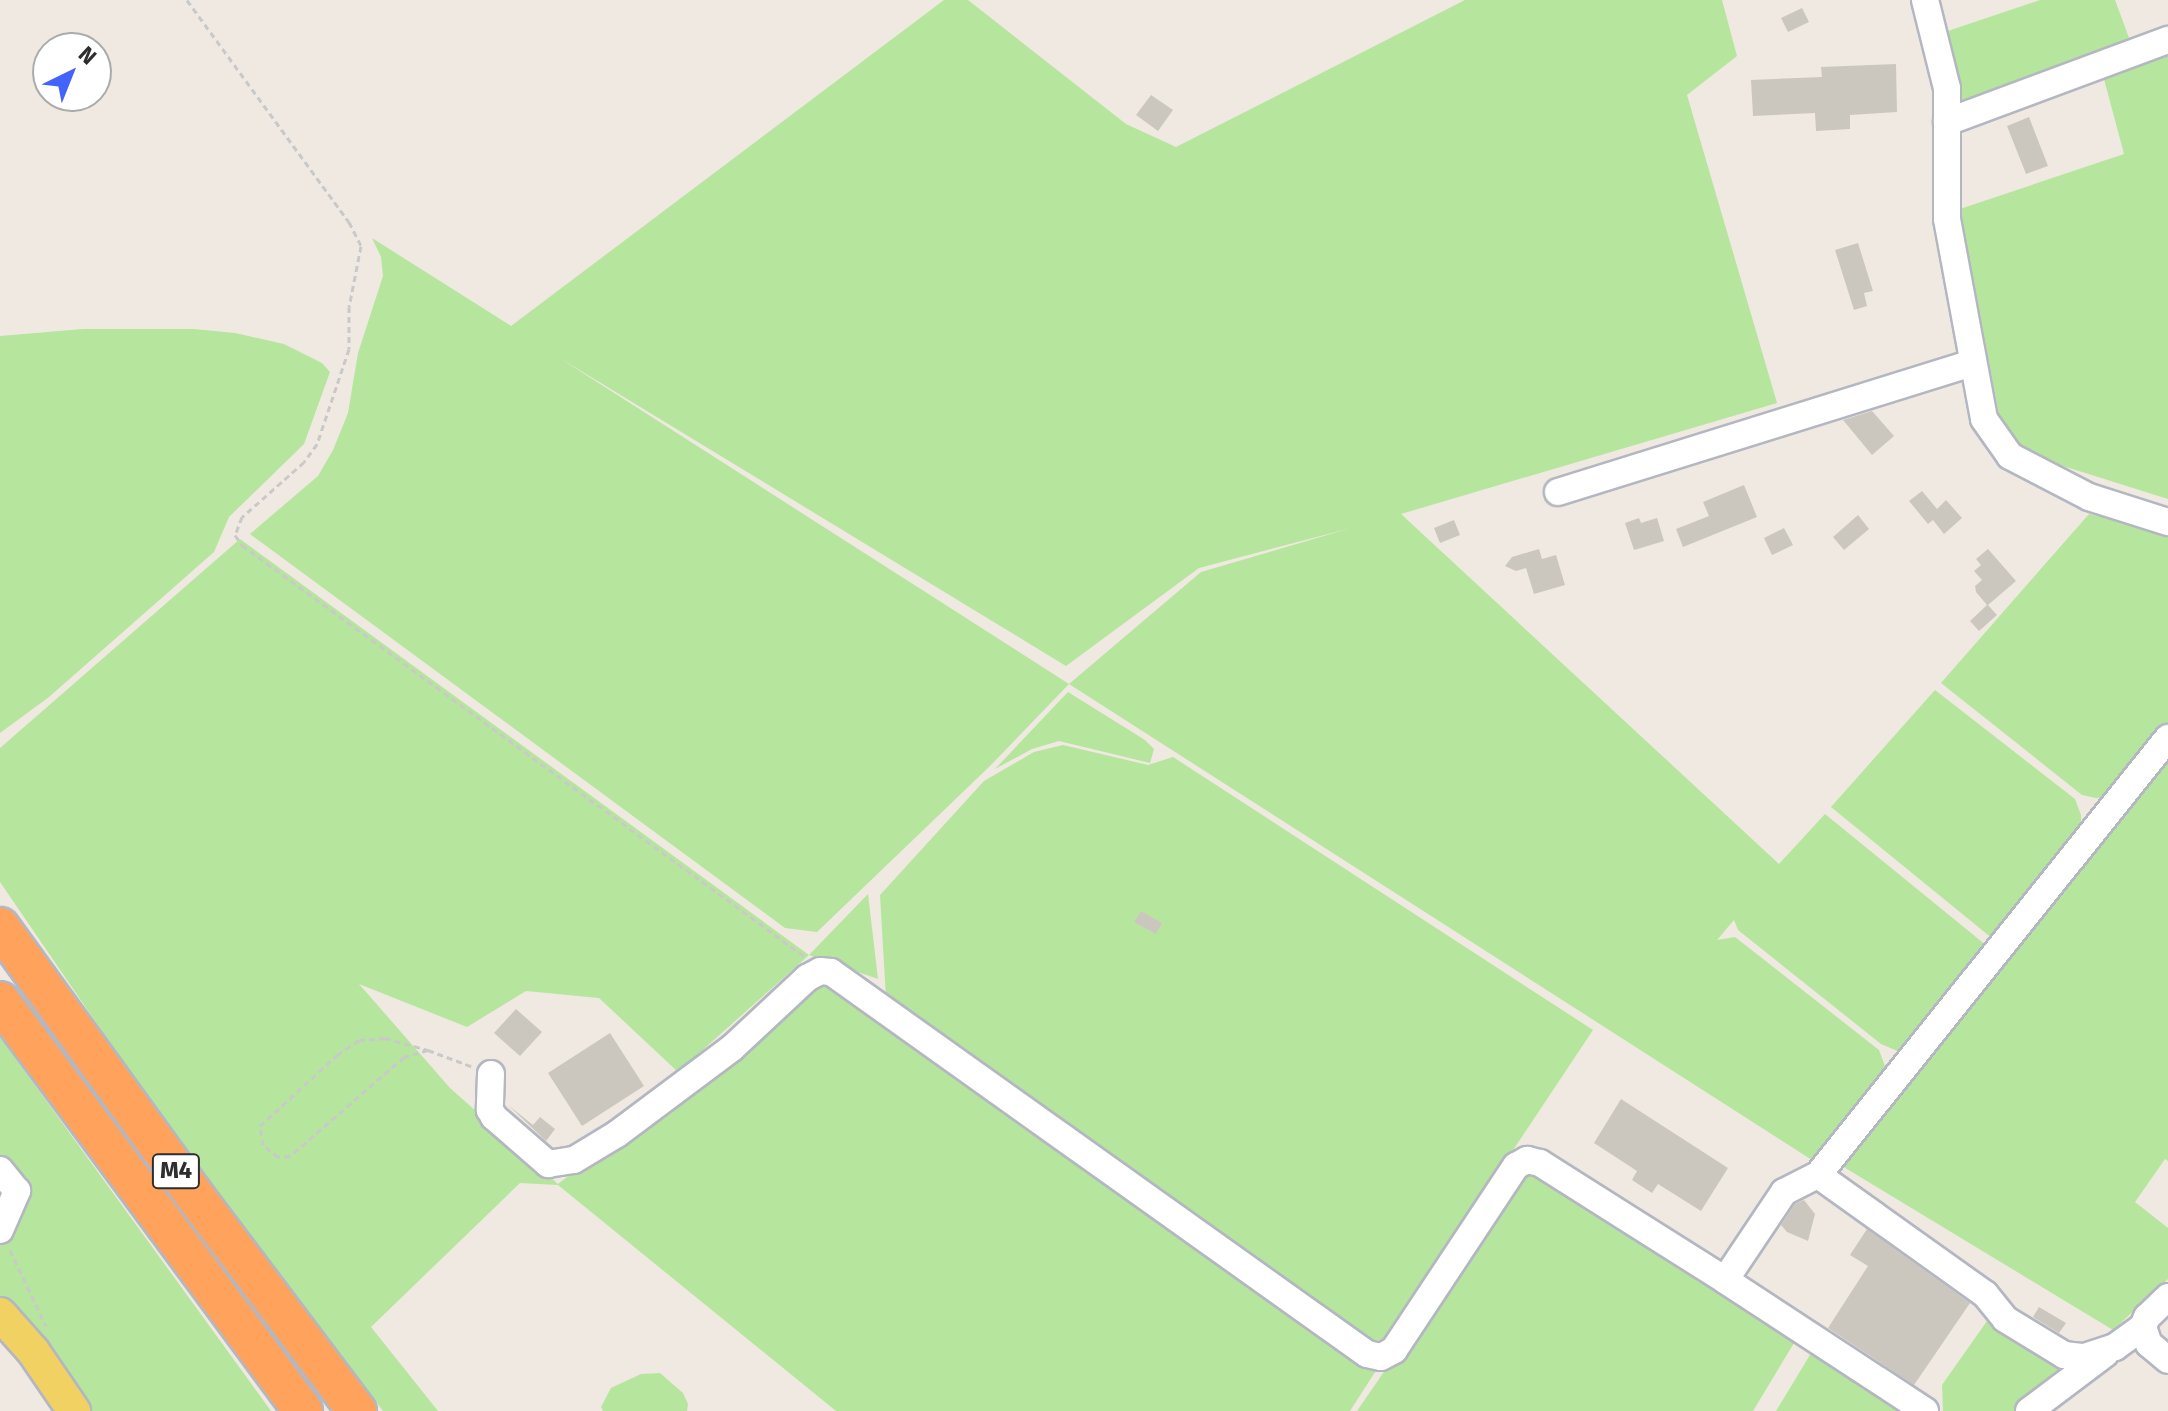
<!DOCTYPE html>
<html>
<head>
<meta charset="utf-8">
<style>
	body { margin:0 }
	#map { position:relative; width:2168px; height:1411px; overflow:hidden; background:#efe9e1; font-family:"Fira Sans",sans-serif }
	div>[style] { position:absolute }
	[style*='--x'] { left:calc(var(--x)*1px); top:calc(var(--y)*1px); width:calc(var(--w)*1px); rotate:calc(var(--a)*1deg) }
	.green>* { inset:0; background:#b6e59e }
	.building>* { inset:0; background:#cbc7bf }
	.path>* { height:3px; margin-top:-1.5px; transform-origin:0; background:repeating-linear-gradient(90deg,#c9c9c9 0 6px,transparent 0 10px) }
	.roads { filter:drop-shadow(2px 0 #b4b7c1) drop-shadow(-2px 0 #b4b7c1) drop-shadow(0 2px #b4b7c1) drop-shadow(0 -2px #b4b7c1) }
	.minor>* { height:26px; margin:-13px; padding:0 13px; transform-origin:13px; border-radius:13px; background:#fff }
	.major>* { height:32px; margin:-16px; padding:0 16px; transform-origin:16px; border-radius:16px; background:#f2d163 }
	.highway>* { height:38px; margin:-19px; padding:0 19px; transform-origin:19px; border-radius:19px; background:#ffa35c }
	span { translate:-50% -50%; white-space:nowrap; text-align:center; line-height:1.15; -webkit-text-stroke:6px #fff; paint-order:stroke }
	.shield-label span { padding:2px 6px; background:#fff; border:2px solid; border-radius:6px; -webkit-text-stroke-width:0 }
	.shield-label { font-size:24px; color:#2e2e2e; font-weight:700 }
	.north { position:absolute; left:32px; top:32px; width:80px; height:80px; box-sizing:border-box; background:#fff; border:2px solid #ababab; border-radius:50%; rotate:43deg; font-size:22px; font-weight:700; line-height:32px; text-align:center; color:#2e2e2e }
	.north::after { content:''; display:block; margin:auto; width:28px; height:36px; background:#4264fb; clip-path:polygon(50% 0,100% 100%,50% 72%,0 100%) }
</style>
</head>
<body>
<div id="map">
	<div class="green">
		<div style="clip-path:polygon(evenodd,944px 0,968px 0,1126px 124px,1176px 147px,1465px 0,1722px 0,1737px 56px,1687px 95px,1777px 403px,1401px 514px,1779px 864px,1825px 814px,1987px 946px,1900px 1052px,1881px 1044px,1738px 930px,1734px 920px,1717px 940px,1735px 937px,1879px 1050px,1886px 1069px,1812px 1160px,1069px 684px,990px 766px,817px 932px,785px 928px,250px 534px,318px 476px,333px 450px,348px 413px,358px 353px,383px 276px,381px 257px,372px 238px,511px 326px,944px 0,558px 357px,1066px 666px,1199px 568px,1351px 528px,1201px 572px,1069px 684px,558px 357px)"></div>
		<div style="clip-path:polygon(2040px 0,2115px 0,2132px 46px,1960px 108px,1942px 33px)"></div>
		<div style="clip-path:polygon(2168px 55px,2168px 499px,2022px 453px,1999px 415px,1960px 209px,2124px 154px,2104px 79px)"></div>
		<div style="clip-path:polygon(83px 329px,194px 329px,235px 333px,284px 344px,322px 363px,330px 372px,304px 444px,229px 517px,214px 552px,49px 697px,0 733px,0 336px)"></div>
		<div style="clip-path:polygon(2089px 514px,2168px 532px,2168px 725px,2109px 797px,2096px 798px,2082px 795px,1941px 683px)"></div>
		<div style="clip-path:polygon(240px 539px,809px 955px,868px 894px,878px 979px,809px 955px,678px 1072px,599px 998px,526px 991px,467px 1027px,359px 984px,450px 1088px,558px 1184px,820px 982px,830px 985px,1377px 1369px,1350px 1411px,836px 1411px,558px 1185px,520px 1183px,371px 1327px,438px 1411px,383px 1411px,147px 1097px,0 882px,0 748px)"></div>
		<div style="clip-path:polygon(1935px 690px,2075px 799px,2081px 815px,2081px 831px,1993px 939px,1831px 807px)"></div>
		<div style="clip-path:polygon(1068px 692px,1145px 740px,1154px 749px,1150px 763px,1059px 741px,1032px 749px,995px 769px)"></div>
		<div style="clip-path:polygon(1063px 745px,1148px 765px,1173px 757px,1593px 1030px,1388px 1338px,1369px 1342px,886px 998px,880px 895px,984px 781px,1034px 752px)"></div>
		<div style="clip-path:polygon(2168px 751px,2168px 1161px,2165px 1159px,2135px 1202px,2168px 1228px,2168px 1279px,2113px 1330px,1842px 1166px)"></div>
		<div style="clip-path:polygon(0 1037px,271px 1411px,84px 1411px,0 1316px)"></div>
		<div style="clip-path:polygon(1534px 1173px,1797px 1338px,1753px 1411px,1357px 1411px,1517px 1178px)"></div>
		<div style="clip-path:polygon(1987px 1321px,1992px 1321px,2075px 1373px,2016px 1411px,1943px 1411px,1942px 1385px)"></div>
		<div style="clip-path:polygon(1820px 1353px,1911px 1411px,1776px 1411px,1810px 1355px)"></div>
		<div style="clip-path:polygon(660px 1373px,683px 1393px,688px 1404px,687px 1411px,603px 1411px,601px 1407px,611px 1388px,641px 1374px)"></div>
	</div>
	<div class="building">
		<div style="clip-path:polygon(1802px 8px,1809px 22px,1788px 32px,1781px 18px)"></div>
		<div style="clip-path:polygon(1896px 64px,1897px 112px,1850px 115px,1850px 129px,1816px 131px,1815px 113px,1753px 116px,1751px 80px,1822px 77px,1821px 67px)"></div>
		<div style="clip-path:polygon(1151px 95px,1173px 110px,1158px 131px,1136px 115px)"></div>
		<div style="clip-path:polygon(2029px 117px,2048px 166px,2026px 174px,2007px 126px)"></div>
		<div style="clip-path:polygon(1858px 243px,1873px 291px,1864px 293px,1867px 306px,1854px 310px,1835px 250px)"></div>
		<div style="clip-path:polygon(1872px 411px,1894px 436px,1872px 455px,1843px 420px)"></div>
		<div style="clip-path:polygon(1744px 485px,1757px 517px,1683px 547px,1676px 529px,1709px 516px,1703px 502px)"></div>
		<div style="clip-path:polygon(1922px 491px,1937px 509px,1946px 500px,1962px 518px,1944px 534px,1933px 520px,1928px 524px,1909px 501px)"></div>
		<div style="clip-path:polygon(1858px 515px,1869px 529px,1844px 550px,1833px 537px)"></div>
		<div style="clip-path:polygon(1639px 518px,1641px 523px,1657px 518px,1664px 541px,1634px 550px,1625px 523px)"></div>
		<div style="clip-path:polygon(1454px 520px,1460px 535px,1440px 543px,1434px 528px)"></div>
		<div style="clip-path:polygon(1784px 528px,1793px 545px,1772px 555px,1764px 538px)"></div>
		<div style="clip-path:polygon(1539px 549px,1542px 559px,1556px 555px,1565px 585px,1534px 594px,1526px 568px,1516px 571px,1505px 566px,1512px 557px)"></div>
		<div style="clip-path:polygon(1988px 549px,2016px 581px,1988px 605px,1997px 615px,1979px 631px,1970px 621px,1987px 605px,1976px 592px,1975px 586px,1982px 580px,1974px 571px,1981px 565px,1976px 559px)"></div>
		<div style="clip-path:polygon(1141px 911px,1162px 923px,1156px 934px,1134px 922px)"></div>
		<div style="clip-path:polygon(516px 1009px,542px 1032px,520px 1056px,494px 1033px)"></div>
		<div style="clip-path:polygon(610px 1033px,644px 1086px,582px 1126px,548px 1073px)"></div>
		<div style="clip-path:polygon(1621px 1099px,1728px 1168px,1701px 1211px,1658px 1184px,1652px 1193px,1632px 1180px,1637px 1171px,1594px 1143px)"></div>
		<div style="clip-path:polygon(508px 1105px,533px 1125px,540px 1117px,555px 1129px,546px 1141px)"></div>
		<div style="clip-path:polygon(1804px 1200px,1815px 1214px,1808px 1241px,1787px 1232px,1781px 1225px,1795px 1204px)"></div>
		<div style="clip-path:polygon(1867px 1229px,1970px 1303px,1914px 1385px,1828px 1328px,1868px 1266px,1850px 1255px)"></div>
		<div style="clip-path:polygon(2039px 1307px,2066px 1323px,2059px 1333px,2033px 1317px)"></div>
	</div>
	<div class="path">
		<div style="--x:187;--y:0;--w:275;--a:53.9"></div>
		<div style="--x:349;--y:222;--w:27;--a:63"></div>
		<div style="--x:361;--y:246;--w:62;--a:101.1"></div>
		<div style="--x:349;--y:307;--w:42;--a:90"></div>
		<div style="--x:349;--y:349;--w:100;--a:108.6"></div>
		<div style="--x:317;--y:444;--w:22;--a:126"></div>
		<div style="--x:304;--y:462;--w:83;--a:138.4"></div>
		<div style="--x:242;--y:517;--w:19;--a:111"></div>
		<div style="--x:235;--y:535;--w:12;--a:55"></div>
		<div style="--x:242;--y:545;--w:696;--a:36.18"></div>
		<div style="--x:428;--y:1050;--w:25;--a:164"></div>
		<div style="--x:404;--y:1057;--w:151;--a:139"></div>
		<div style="--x:290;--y:1156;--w:12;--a:175"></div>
		<div style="--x:278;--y:1157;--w:19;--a:-141"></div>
		<div style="--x:263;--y:1145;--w:19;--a:-99"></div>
		<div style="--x:260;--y:1126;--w:105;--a:-42.7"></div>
		<div style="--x:337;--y:1055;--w:27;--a:-34"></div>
		<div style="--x:359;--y:1040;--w:26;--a:-4"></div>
		<div style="--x:385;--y:1038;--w:45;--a:15.6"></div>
		<div style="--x:428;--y:1050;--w:48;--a:20.7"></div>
		<div style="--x:10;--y:1250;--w:84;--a:64.7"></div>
	</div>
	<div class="roads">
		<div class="minor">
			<div style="--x:1925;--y:0;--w:91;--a:76"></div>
			<div style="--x:1947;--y:88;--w:131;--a:90"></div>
			<div style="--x:1947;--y:219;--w:203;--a:79.5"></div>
			<div style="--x:1984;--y:419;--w:45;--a:54.9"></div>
			<div style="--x:2010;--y:456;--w:89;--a:27.4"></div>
			<div style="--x:2089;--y:497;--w:83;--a:17.6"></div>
			<div style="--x:1947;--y:122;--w:236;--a:-20.4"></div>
			<div style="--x:1558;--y:492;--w:433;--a:-17.3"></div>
			<div style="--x:491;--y:1074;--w:36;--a:92"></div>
			<div style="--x:490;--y:1110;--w:8;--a:60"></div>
			<div style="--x:494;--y:1117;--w:72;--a:41"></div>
			<div style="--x:548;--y:1164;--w:26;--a:-9"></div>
			<div style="--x:574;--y:1160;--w:50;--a:-31.2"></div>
			<div style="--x:617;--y:1134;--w:144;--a:-36.8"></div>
			<div style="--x:732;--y:1048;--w:103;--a:-43"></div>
			<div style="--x:807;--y:978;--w:15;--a:-28"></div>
			<div style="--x:820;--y:971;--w:11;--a:5"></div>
			<div style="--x:831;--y:972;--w:658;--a:35.48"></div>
			<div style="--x:1367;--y:1354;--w:14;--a:12"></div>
			<div style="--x:1381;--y:1357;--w:15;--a:-28"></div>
			<div style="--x:1394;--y:1350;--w:221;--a:-56.5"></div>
			<div style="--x:1516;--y:1166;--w:13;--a:-29"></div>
			<div style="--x:1527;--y:1160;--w:13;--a:13"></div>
			<div style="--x:1540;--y:1163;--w:219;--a:32.3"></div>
			<div style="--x:1725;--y:1280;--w:106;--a:-56.2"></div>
			<div style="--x:1784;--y:1192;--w:38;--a:-27"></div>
			<div style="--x:1818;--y:1175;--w:205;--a:35.5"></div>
			<div style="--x:1985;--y:1294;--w:32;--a:51"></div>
			<div style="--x:2005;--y:1319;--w:69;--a:31.4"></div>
			<div style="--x:2064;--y:1355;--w:20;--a:6"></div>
			<div style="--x:2084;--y:1357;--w:33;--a:-18"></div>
			<div style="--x:2115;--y:1347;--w:34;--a:-36"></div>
			<div style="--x:0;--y:1170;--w:27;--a:51"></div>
			<div style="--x:1818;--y:1175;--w:560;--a:-51.31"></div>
			<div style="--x:0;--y:1230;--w:43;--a:-66.4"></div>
			<div style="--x:1725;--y:1280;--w:239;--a:33.2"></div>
			<div style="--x:2168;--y:1297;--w:29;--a:136"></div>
			<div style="--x:2147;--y:1317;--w:11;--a:112"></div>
			<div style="--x:2143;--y:1327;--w:18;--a:71"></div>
			<div style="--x:2149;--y:1344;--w:25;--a:40"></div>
			<div style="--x:2029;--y:1411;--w:95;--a:-36.9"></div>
		</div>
		<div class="major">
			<div style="--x:0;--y:1314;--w:50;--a:48.3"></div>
			<div style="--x:33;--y:1351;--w:73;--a:55.7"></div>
		</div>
		<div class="highway">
			<div style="--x:0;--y:927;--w:326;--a:54.1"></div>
			<div style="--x:191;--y:1191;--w:276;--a:53"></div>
			<div style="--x:0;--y:1001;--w:510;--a:53.53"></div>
		</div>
	</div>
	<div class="shield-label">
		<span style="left:176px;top:1171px">M4</span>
	</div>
	<div class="north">N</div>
</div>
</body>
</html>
